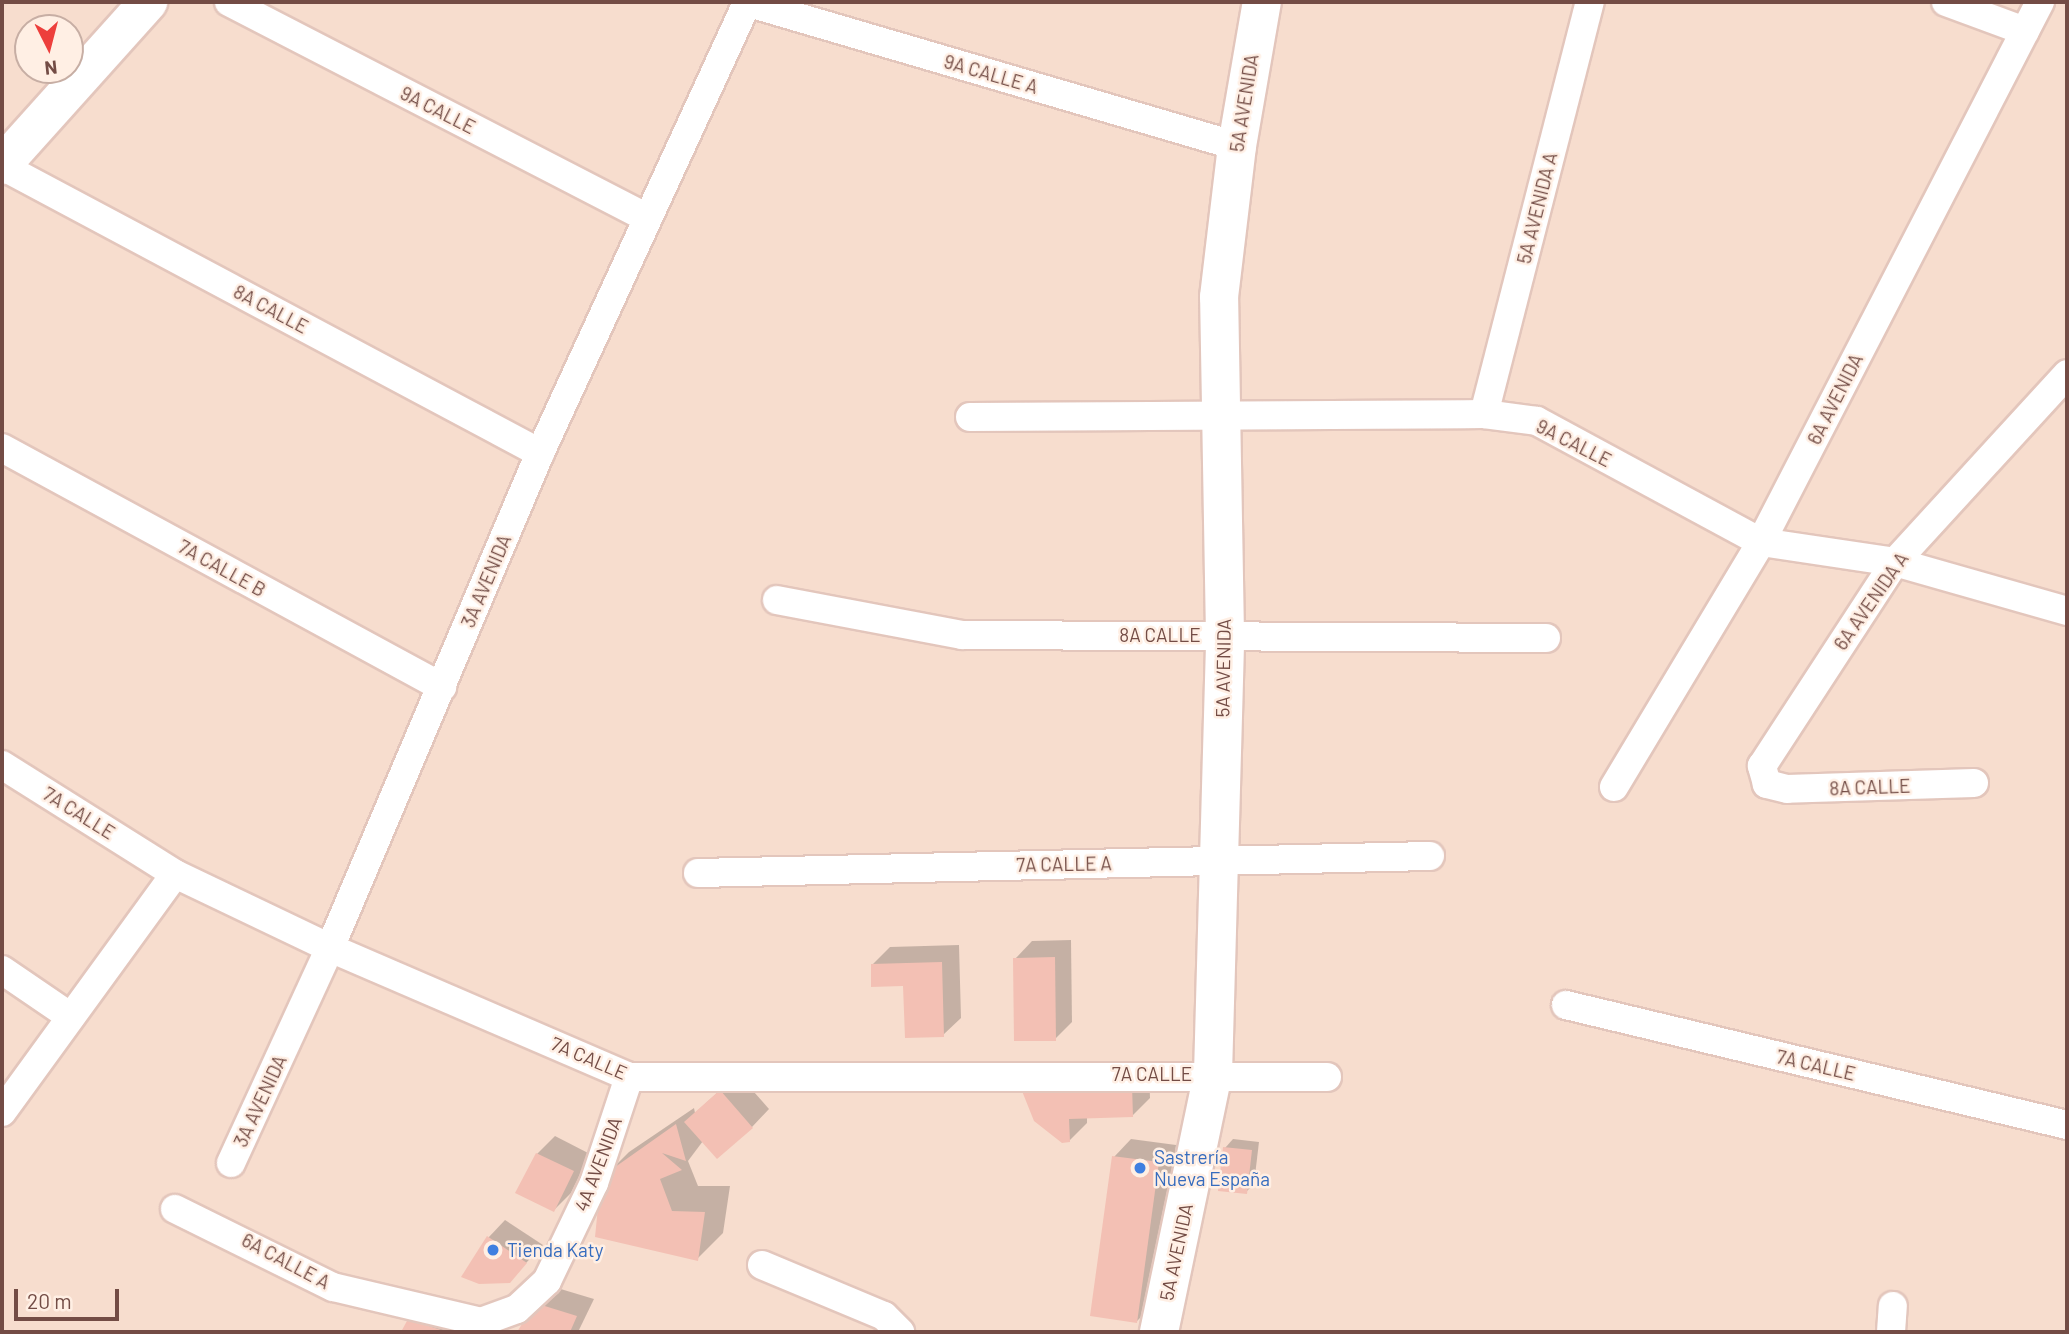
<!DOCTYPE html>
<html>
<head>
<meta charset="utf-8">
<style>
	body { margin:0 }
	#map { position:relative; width:2069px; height:1334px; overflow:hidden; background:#fdeadd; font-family:Barlow,sans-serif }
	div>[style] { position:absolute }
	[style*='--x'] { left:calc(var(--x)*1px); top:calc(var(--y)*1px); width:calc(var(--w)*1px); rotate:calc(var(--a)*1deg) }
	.residential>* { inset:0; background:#f7ddce }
	.shadow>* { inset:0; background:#0003 }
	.building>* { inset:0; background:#f3c0b4 }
	.roads { filter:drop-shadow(2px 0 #e3c6bc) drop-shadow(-2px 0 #e3c6bc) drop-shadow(0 2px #e3c6bc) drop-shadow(0 -2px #e3c6bc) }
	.street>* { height:28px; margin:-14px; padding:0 14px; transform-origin:14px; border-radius:14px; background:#fff }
	.secondary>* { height:38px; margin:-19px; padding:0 19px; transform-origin:19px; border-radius:19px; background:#fff }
	.dots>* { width:19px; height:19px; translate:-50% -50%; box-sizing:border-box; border:4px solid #ffefe4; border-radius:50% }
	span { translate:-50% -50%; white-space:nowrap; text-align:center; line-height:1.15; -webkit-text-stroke:5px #ffefe4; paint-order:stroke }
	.street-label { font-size:19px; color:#734c45 }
	.shop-label { font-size:19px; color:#366cbe }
	.left { translate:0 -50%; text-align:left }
	.frame { position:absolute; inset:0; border:4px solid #734c45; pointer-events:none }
	.north { position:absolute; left:14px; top:14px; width:70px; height:70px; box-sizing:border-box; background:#ffefe4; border:2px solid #c7aea4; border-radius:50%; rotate:174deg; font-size:19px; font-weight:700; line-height:28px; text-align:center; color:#734c45 }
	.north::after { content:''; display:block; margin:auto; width:24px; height:32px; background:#ed3f3c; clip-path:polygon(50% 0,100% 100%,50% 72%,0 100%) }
	.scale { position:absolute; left:14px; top:1289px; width:105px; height:32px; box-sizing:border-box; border:4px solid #734c45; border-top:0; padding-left:9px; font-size:21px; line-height:24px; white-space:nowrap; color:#734c45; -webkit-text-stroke:5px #ffefe4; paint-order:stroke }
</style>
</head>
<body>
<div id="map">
	<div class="residential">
		<div style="clip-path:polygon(evenodd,2px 2px,2067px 2px,2067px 1332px,2px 1332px,2px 2px,28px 28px,70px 28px,70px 70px,28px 70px,28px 28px)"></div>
	</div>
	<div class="shadow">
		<div style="clip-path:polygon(1071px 940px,1072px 1022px,1055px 1039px,1015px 959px,1032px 941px)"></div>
		<div style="clip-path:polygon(959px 945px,961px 1018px,943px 1035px,905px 985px,872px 965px,890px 947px)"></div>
		<div style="clip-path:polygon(1149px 1068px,1150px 1098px,1132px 1116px,1087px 1117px,1087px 1123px,1069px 1141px,1035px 1120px)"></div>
		<div style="clip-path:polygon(738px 1074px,769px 1109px,752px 1127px,703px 1141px,688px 1161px,698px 1186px,730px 1186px,723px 1233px,697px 1259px,603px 1178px,629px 1152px,694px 1108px,695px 1113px)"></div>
		<div style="clip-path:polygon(555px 1136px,590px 1154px,571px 1193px,554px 1210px,537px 1154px)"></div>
		<div style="clip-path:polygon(1131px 1139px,1176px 1145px,1154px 1304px,1137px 1321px,1114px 1157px)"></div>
		<div style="clip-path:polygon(1233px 1139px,1259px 1142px,1254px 1184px,1246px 1192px,1225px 1148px)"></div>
		<div style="clip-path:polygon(505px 1220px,543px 1245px,509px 1281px,488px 1238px)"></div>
		<div style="clip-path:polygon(554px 1287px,594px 1299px,578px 1332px,519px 1332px)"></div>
		<div style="clip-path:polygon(427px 1303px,460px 1313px,451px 1332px,403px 1332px)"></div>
	</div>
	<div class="building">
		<div style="clip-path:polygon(1055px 957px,1056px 1041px,1014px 1041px,1013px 958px)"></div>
		<div style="clip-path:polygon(942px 962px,944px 1037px,905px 1038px,903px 986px,871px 987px,871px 964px)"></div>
		<div style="clip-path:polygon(1132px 1085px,1133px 1117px,1069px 1119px,1070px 1142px,1062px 1143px,1034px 1121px,1020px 1086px)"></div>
		<div style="clip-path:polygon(720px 1090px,753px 1128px,717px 1159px,684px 1122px)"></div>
		<div style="clip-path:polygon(676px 1124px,686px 1161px,662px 1153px,682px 1170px,660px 1179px,672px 1211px,705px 1212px,698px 1261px,595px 1237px,601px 1177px)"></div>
		<div style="clip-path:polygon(1223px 1147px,1252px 1150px,1247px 1194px,1218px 1191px)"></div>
		<div style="clip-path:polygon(536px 1153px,574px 1171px,554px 1212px,515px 1193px)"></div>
		<div style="clip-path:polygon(1112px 1156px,1159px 1162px,1137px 1323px,1090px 1316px)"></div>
		<div style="clip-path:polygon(487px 1236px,527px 1263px,510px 1283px,479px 1284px,461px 1277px)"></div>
		<div style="clip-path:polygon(535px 1303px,577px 1316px,570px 1332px,517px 1332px)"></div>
		<div style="clip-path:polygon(408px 1319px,447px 1332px,401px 1332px)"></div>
	</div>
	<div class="roads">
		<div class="street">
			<div style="--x:229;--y:2;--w:471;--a:27.3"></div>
			<div style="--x:746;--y:2;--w:512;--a:16.35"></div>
			<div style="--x:1946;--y:2;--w:84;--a:20.2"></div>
			<div style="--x:2;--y:166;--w:610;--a:28.08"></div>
			<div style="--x:1484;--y:414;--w:425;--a:-75.6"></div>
			<div style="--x:970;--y:417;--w:514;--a:-0.33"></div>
			<div style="--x:1484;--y:414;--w:53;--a:7.5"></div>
			<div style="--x:1537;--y:421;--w:255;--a:28.4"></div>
			<div style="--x:1761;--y:542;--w:135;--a:8.5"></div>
			<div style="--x:1895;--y:562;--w:179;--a:15.9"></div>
			<div style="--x:2;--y:448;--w:501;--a:28.51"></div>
			<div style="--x:777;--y:600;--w:188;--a:10.7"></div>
			<div style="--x:962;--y:635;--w:584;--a:0.29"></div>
			<div style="--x:2;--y:765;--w:204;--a:32.2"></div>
			<div style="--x:175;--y:874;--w:172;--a:25.5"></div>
			<div style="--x:330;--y:948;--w:326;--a:23.3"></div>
			<div style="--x:629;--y:1077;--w:698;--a:0"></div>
			<div style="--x:1974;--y:783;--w:187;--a:178.2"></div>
			<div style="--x:1787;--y:789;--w:21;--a:-166"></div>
			<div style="--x:1767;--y:784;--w:19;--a:-106"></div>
			<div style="--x:1762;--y:766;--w:244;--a:-56.9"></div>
			<div style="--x:1895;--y:562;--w:255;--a:-47.5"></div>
			<div style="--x:1614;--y:787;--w:286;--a:-59"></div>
			<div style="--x:1761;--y:542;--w:608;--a:-62.68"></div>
			<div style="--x:698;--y:873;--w:732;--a:-1.33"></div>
			<div style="--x:2;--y:970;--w:83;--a:34.3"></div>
			<div style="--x:1566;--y:1005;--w:515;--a:13.47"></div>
			<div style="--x:2;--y:1112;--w:294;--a:-54"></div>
			<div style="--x:231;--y:1163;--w:237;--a:-65.3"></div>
			<div style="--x:330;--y:948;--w:538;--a:-67.01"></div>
			<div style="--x:540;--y:453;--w:496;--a:-65.3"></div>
			<div style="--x:175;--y:1209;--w:176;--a:26.3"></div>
			<div style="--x:333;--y:1287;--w:152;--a:13.3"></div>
			<div style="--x:762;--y:1265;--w:132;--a:22.7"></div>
			<div style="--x:884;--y:1316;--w:23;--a:45"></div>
			<div style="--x:476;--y:1332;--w:11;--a:-63"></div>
			<div style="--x:481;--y:1322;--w:38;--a:-20"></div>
			<div style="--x:517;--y:1309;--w:41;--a:-43"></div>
			<div style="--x:547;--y:1281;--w:109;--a:-64.4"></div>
			<div style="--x:594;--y:1183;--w:112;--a:-71.7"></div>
			<div style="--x:1891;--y:1332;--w:26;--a:-86"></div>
		</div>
		<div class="secondary">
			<div style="--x:2;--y:165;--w:219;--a:-48.1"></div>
			<div style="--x:1159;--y:1332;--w:264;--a:-78.2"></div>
			<div style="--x:1213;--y:1074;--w:439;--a:-88.4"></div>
			<div style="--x:1225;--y:635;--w:338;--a:-91"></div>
			<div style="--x:1219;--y:297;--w:152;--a:-83.2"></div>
			<div style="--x:1237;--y:146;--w:146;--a:-80.2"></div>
		</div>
	</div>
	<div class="dots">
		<div style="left:1140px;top:1168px;background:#3f7fe0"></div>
		<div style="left:493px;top:1250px;background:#3f7fe0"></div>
	</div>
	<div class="street-label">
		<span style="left:991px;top:74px;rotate:16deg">9A CALLE A</span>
		<span style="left:1244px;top:103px;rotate:-81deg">5A AVENIDA</span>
		<span style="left:438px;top:110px;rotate:27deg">9A CALLE</span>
		<span style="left:1537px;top:208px;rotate:-76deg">5A AVENIDA A</span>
		<span style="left:271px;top:309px;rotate:28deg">8A CALLE</span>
		<span style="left:1835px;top:399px;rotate:-63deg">6A AVENIDA</span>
		<span style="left:1574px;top:443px;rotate:27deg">9A CALLE</span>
		<span style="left:222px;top:568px;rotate:29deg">7A CALLE B</span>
		<span style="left:486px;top:581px;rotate:-67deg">3A AVENIDA</span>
		<span style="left:1871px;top:601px;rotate:-55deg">6A AVENIDA A</span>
		<span style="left:1160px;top:635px">8A CALLE</span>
		<span style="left:1223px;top:668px;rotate:-89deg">5A AVENIDA</span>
		<span style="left:1870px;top:787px;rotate:-2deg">8A CALLE</span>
		<span style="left:79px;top:813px;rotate:32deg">7A CALLE</span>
		<span style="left:1064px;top:864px;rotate:-1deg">7A CALLE A</span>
		<span style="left:589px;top:1058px;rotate:23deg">7A CALLE</span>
		<span style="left:1816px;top:1065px;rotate:13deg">7A CALLE</span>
		<span style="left:1152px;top:1074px">7A CALLE</span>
		<span style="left:260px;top:1101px;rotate:-65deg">3A AVENIDA</span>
		<span style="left:598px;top:1164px;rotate:-69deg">4A AVENIDA</span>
		<span style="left:1176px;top:1252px;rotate:-78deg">5A AVENIDA</span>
		<span style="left:286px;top:1261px;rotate:28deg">6A CALLE A</span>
	</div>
	<div class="shop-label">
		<span class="left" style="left:1154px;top:1168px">Sastrería<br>Nueva España</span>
		<span class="left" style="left:507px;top:1250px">Tienda Katy</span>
	</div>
	<div class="frame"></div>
	<div class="north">N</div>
	<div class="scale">20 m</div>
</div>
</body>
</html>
